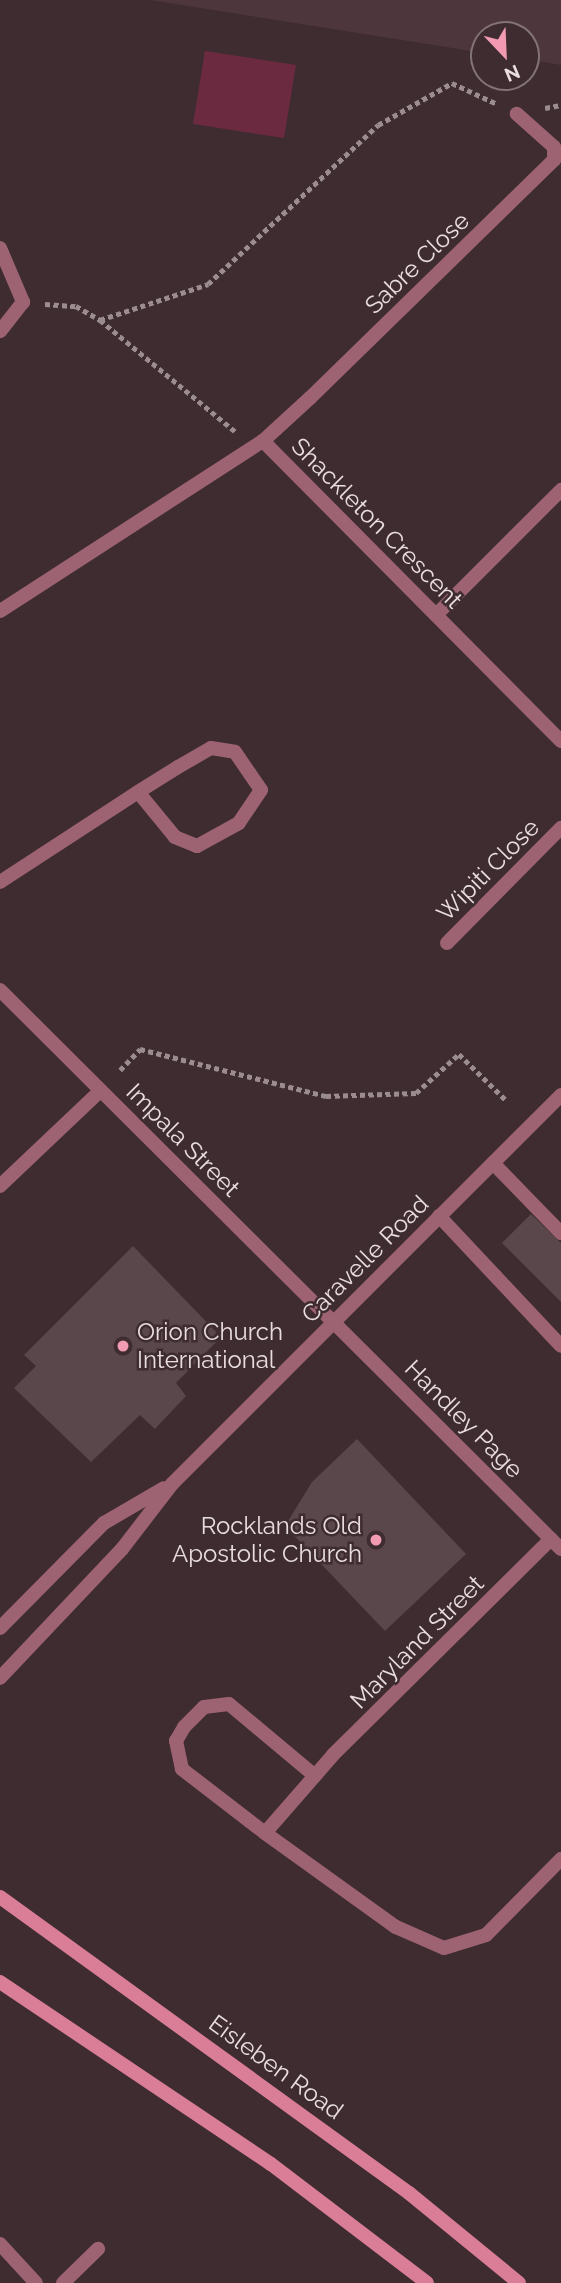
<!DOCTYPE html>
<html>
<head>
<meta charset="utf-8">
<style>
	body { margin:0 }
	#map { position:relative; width:561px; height:2283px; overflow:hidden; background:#3e2c31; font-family:Raleway,sans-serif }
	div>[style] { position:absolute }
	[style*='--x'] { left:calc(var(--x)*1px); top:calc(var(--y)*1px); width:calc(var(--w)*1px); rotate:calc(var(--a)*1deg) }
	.built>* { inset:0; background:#4e363d }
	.green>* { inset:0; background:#6c2a40 }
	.building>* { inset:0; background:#5a474c }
	.path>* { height:4.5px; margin-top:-2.25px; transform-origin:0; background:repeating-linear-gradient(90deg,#9b8c90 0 5px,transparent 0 8.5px) }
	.service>* { height:14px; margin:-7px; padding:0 7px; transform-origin:7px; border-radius:7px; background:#9e6373 }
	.minor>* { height:14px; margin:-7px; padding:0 7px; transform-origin:7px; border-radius:7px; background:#9e6373 }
	.tertiary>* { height:14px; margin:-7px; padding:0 7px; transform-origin:7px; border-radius:7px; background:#9e6373 }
	.secondary>* { height:14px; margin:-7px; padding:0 7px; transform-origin:7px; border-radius:7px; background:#da7d97 }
	.dots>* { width:19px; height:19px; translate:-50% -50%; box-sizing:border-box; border:4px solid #3e2c31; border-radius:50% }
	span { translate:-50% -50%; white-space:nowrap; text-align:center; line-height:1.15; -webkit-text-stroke:5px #3e2c31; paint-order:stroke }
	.street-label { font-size:24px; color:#e9dde0 }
	.poi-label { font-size:24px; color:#e9dde0 }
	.left { translate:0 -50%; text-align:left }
	.right { translate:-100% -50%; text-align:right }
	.north { position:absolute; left:470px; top:21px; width:70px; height:70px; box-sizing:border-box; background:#3e2c31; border:2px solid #827377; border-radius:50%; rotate:157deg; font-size:19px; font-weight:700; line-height:28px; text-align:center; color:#e9dde0 }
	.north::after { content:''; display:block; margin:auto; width:24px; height:32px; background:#f19ab2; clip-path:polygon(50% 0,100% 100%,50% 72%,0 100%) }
</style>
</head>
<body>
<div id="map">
	<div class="built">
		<div style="clip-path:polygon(150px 0,561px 0,561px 65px,526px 59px,526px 35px,484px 35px,484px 53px)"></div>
	</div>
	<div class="green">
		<div style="clip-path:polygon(205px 51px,296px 65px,284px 138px,193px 124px)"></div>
	</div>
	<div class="building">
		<div style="clip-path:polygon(531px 1214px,561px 1243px,561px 1302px,502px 1243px)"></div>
		<div style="clip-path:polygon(133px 1246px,221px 1337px,176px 1383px,186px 1396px,155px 1429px,140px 1415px,91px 1462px,14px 1388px,36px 1366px,24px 1355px)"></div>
		<div style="clip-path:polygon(357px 1439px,466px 1554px,385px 1631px,285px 1526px,312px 1482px)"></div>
	</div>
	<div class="path">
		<div style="--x:545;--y:108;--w:16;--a:-11"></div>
		<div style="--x:45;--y:304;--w:31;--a:4"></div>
		<div style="--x:76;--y:306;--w:28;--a:30"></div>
		<div style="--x:100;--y:320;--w:178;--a:39.5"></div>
		<div style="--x:100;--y:320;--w:114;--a:-18.4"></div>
		<div style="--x:208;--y:284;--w:233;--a:-43.1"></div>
		<div style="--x:378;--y:125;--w:85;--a:-29.6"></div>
		<div style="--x:452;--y:83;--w:50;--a:25"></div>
		<div style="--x:120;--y:1070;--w:29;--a:-46"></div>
		<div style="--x:140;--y:1049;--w:192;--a:14.2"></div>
		<div style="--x:326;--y:1096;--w:90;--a:-1.9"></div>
		<div style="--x:416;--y:1093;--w:58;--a:-42.2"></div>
		<div style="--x:459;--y:1054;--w:66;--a:44.4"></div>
	</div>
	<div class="service">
		<div style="--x:493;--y:1163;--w:98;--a:45.8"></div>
		<div style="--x:439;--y:1216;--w:178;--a:46.8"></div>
		<div style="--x:265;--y:1833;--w:105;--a:-142.4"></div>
		<div style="--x:182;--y:1769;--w:29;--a:-102"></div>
		<div style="--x:176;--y:1741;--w:16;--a:-60"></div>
		<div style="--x:184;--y:1727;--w:28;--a:-45"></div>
		<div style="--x:204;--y:1707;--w:25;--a:-7"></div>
		<div style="--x:229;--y:1704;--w:112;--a:39.9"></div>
	</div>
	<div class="minor">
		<div style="--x:0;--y:248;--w:59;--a:66.9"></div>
		<div style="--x:23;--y:302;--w:37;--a:128"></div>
		<div style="--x:263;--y:441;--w:423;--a:45.2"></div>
		<div style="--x:0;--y:611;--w:313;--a:-32.9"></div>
		<div style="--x:263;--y:441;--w:64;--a:-42.5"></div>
		<div style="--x:310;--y:398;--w:341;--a:-44.3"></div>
		<div style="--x:554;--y:160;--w:13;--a:-90"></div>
		<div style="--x:554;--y:147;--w:50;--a:-138.3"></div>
		<div style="--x:436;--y:615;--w:177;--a:-45"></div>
		<div style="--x:0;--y:882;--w:165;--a:-33.1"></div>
		<div style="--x:138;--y:792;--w:47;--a:-32"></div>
		<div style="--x:178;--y:767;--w:38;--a:-30"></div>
		<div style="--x:211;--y:748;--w:24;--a:9"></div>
		<div style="--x:235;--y:752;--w:46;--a:55.6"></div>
		<div style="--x:261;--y:790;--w:40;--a:124"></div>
		<div style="--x:239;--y:823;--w:48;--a:151.3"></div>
		<div style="--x:197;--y:846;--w:24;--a:-158"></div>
		<div style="--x:175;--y:837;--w:58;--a:-129.4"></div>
		<div style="--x:447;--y:943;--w:162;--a:-45.3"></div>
		<div style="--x:0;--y:990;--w:792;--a:44.9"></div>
		<div style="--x:0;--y:1186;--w:138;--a:-43.5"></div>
		<div style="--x:551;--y:1539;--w:307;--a:135.3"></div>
		<div style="--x:333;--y:1755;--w:103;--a:131.1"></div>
		<div style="--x:265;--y:1833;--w:161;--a:35.7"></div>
		<div style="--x:396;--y:1927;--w:52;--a:23.6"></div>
		<div style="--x:444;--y:1948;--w:44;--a:-17.2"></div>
		<div style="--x:486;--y:1935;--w:107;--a:-45.4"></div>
		<div style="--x:0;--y:2244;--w:53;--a:47.3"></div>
		<div style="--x:63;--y:2283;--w:49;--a:-44.2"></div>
	</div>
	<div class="tertiary">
		<div style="--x:0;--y:1628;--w:148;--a:-45.3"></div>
		<div style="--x:104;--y:1523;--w:69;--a:-30.3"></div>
		<div style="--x:0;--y:1678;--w:178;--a:-46.6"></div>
		<div style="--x:122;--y:1549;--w:82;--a:-52.4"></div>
		<div style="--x:172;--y:1484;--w:550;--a:-45"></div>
	</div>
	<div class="secondary">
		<div style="--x:0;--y:1897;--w:505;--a:35.89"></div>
		<div style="--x:409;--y:2193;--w:142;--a:39.3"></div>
		<div style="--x:0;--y:1982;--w:326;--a:33.9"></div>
		<div style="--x:271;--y:2164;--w:196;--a:37.3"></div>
	</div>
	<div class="dots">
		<div style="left:123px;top:1346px;background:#f19ab2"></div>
		<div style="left:376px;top:1540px;background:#f19ab2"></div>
	</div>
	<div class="street-label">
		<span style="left:417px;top:263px;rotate:-44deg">Sabre Close</span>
		<span style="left:377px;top:523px;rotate:45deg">Shackleton Crescent</span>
		<span style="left:488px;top:870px;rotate:-45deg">Wipiti Close</span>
		<span style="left:183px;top:1140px;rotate:45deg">Impala Street</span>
		<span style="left:365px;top:1259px;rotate:-45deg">Caravelle Road</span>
		<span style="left:464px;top:1419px;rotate:45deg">Handley Page</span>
		<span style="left:417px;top:1642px;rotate:-45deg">Maryland Street</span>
		<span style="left:276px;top:2067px;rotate:36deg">Eisleben Road</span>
	</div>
	<div class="poi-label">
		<span class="left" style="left:137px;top:1346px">Orion Church<br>International</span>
		<span class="right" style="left:362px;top:1540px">Rocklands Old<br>Apostolic Church</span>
	</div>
	<div class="north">N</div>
</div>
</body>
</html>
